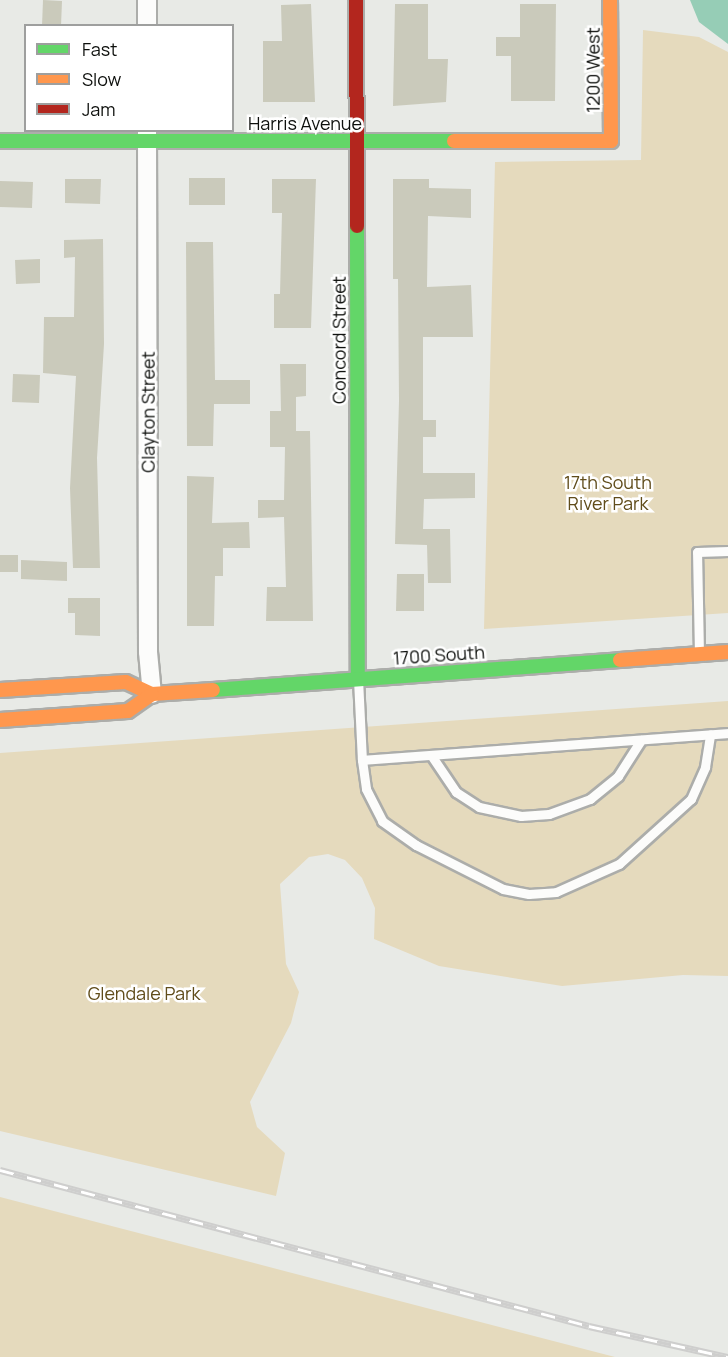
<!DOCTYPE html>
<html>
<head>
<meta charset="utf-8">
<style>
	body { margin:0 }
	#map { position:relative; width:728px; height:1357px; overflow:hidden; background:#e8eae6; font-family:Manrope,sans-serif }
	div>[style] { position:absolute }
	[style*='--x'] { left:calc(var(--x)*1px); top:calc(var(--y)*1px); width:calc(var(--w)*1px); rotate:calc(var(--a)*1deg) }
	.green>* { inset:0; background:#e5dabd }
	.water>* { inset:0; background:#96cdb6 }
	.building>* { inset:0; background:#cacabb }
	.roads { filter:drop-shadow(2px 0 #acadaa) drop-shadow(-2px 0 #acadaa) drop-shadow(0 2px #acadaa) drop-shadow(0 -2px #acadaa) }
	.lane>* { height:9px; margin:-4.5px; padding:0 4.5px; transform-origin:4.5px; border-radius:4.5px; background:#fcfcfb }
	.street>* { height:18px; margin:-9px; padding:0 9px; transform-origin:9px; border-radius:9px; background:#fcfcfb }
	.fast>* { height:14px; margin:-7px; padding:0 7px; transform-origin:7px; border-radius:7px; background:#63d668 }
	.slow>* { height:14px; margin:-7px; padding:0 7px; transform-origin:7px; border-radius:7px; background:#ff974d }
	.jam>* { height:14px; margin:-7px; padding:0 7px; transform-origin:7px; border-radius:7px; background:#b3261e }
	.rail>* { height:7px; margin-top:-3.5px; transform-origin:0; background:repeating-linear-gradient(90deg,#fff 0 14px,#cececd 0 28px); box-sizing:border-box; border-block:2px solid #cececd }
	span { translate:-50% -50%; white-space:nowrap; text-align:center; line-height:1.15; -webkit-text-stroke:5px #fff; paint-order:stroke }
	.street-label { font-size:18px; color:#0d0f0c }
	.park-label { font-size:18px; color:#604c1a }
	.legend { position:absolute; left:24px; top:24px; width:210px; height:108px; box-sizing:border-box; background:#fff; border:2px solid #9e9f9e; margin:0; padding:8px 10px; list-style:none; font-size:18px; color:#0d0f0c }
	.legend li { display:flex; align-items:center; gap:12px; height:30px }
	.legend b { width:30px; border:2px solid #9e9f9e }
</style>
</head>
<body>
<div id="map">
	<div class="green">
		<div style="clip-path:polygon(643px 30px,699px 37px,728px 52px,728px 613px,484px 629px,495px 162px,641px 160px)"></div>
		<div style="clip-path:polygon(728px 701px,728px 976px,683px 975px,562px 986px,439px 966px,374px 939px,375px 908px,362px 878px,345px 860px,328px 854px,309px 857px,280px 884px,286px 964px,299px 992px,291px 1023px,250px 1102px,257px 1127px,285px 1153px,276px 1196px,0 1131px,0 753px)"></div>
		<div style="clip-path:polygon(0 1197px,615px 1357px,0 1357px)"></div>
	</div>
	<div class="water">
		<div style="clip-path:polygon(690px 0,728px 0,728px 44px,699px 22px)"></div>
	</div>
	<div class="building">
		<div style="clip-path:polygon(43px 0,62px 1px,61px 26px,42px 26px)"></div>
		<div style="clip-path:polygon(311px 4px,315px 102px,263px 102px,263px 41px,282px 41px,281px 5px)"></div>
		<div style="clip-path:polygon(395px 4px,428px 4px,428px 59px,448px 59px,446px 102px,393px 106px)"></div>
		<div style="clip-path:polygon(520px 4px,556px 4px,555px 101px,511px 101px,511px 56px,496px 56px,496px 37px,520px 37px)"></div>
		<div style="clip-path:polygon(189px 178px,225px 178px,225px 205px,189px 205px)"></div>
		<div style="clip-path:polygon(65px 179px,101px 179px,100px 204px,65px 203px)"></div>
		<div style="clip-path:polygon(272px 179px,316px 179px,311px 328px,274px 328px,274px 294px,280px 294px,282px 213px,272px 213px)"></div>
		<div style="clip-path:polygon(393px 179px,429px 179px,429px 188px,471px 189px,471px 218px,428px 216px,427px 287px,471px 285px,473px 337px,423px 337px,423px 420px,436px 420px,436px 437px,423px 437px,423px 473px,475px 473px,475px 498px,424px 499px,423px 529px,450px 529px,451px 583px,428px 583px,427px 545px,395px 544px,399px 401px,398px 279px,393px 279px)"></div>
		<div style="clip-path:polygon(0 181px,33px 182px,32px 208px,0 207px)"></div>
		<div style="clip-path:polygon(103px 239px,104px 344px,97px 458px,100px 568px,73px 568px,70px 488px,76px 376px,43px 373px,44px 317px,74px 317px,75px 257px,64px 258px,64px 240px)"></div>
		<div style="clip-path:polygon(186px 242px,213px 242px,215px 380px,250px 380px,250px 404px,214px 404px,213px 446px,187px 446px)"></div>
		<div style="clip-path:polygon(40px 259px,40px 283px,16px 284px,15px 260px)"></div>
		<div style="clip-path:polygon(280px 364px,306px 364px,306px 396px,296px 397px,296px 431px,310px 431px,313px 621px,266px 621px,267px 587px,286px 587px,284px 517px,258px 518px,258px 500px,284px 500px,285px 447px,270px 447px,270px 411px,281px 411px)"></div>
		<div style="clip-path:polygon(13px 374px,40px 375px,39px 403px,12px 402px)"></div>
		<div style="clip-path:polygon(187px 476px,214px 477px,212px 523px,249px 522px,250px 548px,223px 548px,223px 576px,215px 576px,214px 626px,187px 626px)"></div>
		<div style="clip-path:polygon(0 555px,18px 555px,18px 572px,0 572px)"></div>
		<div style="clip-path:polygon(21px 560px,67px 562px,67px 581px,21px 579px)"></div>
		<div style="clip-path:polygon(397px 574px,424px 574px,424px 611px,396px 611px)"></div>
		<div style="clip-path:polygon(68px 598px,100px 598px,100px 636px,75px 635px,75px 613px,68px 613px)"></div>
	</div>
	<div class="roads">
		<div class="lane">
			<div style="--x:699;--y:654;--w:102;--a:-91.1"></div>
			<div style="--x:697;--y:552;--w:31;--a:-2"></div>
			<div style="--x:358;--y:679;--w:81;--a:87.2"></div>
			<div style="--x:362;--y:760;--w:367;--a:-4.2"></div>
			<div style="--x:431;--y:755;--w:45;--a:56"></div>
			<div style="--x:456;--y:792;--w:27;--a:33"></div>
			<div style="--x:479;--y:807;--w:43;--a:12.1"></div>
			<div style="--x:521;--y:816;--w:28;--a:-4"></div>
			<div style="--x:549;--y:814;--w:44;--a:-20.1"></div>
			<div style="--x:590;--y:799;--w:36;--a:-39"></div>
			<div style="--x:618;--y:776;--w:43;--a:-57.4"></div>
			<div style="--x:362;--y:760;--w:29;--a:82"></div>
			<div style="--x:366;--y:789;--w:36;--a:63"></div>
			<div style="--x:382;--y:821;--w:42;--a:35.2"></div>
			<div style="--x:416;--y:845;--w:97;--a:26.8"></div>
			<div style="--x:503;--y:889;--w:26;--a:11"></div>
			<div style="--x:529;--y:894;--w:27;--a:-4"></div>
			<div style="--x:556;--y:892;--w:69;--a:-24"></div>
			<div style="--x:619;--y:864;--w:97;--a:-42.1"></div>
			<div style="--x:691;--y:799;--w:35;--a:-66"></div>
			<div style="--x:705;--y:767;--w:33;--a:-81"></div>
		</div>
		<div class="street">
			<div style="--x:147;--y:0;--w:26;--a:90"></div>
			<div style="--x:147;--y:130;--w:522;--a:89.89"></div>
			<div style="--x:148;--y:652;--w:42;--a:84.6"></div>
		</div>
		<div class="fast">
			<div style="--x:0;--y:141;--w:454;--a:0"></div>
			<div style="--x:357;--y:226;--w:453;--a:89.9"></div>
			<div style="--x:213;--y:690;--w:408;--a:-4.2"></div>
		</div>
		<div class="slow">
			<div style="--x:454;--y:141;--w:157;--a:0"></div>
			<div style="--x:611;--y:141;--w:141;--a:-90.4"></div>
			<div style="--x:620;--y:660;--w:108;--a:-4.2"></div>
			<div style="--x:0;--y:690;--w:126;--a:-3.6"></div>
			<div style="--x:126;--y:682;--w:29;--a:25"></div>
			<div style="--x:152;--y:694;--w:61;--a:-3.8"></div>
			<div style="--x:0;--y:720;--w:128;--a:-4"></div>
			<div style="--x:128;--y:711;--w:29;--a:-35"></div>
		</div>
		<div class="jam">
			<div style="--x:356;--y:0;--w:226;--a:89.7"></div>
		</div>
	</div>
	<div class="rail">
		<div style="--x:0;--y:1170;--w:609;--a:14.83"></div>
		<div style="--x:589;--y:1326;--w:142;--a:12.6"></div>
	</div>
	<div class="street-label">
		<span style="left:593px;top:70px;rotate:-90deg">1200 West</span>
		<span style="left:305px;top:123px">Harris Avenue</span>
		<span style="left:339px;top:340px;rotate:-90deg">Concord Street</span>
		<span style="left:148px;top:412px;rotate:-90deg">Clayton Street</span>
		<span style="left:439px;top:655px;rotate:-4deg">1700 South</span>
	</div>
	<div class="park-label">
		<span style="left:608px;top:493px">17th South<br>River Park</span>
		<span style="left:144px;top:993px">Glendale Park</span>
	</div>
	<ul class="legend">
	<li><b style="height:8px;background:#63d668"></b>Fast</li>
	<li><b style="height:8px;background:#ff974d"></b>Slow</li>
	<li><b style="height:8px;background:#b3261e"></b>Jam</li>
	</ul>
</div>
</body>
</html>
